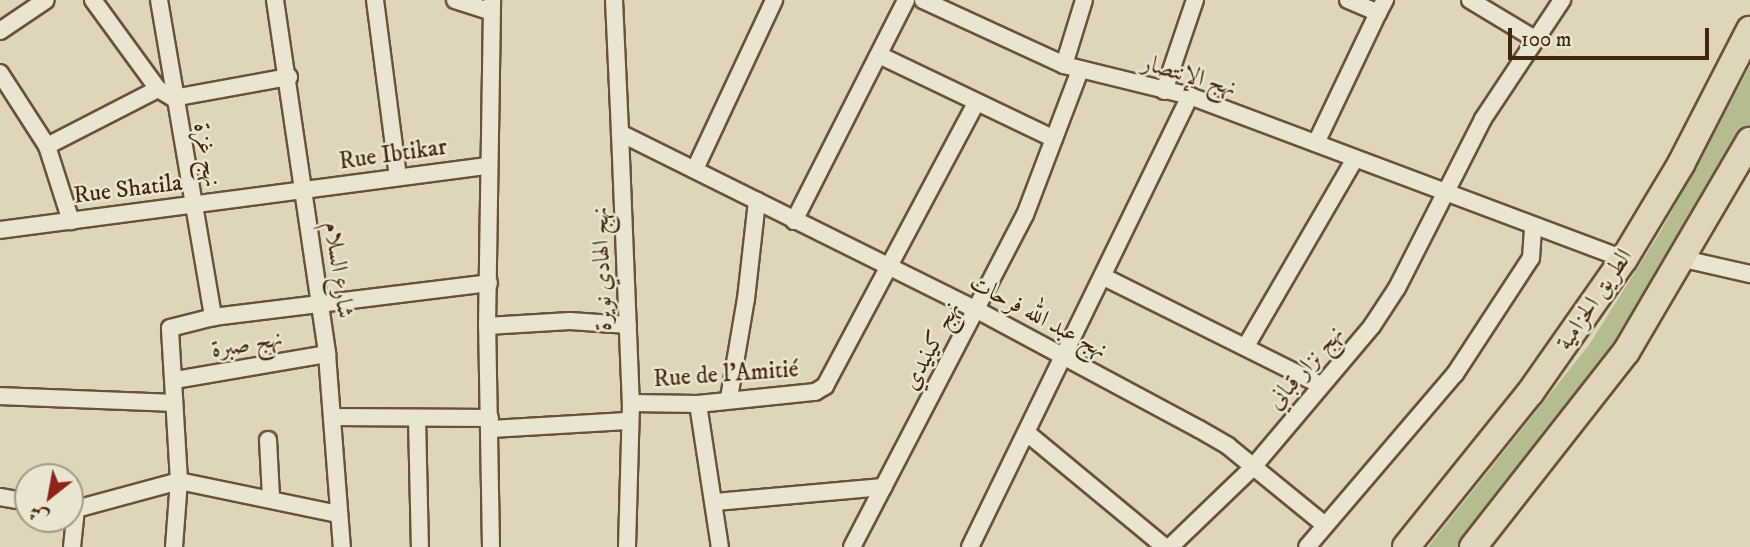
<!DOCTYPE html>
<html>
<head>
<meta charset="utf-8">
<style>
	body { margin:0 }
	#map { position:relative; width:1750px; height:547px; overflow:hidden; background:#ded5ba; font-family:"IM FELL DW Pica",Amiri,serif }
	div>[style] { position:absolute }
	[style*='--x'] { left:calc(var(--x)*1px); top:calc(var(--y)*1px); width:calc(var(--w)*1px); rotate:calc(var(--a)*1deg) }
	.green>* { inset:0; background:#b4bd8e }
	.roads { filter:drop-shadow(2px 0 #6a5238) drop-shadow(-2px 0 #6a5238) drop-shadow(0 2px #6a5238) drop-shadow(0 -2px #6a5238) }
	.minor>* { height:16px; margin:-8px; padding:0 8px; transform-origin:8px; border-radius:8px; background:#eae4d2 }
	.trunk>* { height:26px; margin:-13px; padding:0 13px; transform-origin:13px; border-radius:13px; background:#ded5ba }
	span { translate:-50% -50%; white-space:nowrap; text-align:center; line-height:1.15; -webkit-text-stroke:5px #eae4d2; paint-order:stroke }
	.street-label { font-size:24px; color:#43270d }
	.north { position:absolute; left:14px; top:463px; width:70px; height:70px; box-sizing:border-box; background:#eae4d2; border:2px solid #a79883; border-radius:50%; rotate:211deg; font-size:19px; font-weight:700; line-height:28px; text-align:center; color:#43270d }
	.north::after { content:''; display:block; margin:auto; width:24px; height:32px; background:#8f2418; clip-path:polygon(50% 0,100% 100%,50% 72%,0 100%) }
	.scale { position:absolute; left:1508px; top:28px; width:201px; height:32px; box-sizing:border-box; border:4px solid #43270d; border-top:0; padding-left:9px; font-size:21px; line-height:24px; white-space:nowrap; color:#43270d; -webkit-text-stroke:5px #eae4d2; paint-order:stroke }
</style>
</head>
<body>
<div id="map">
	<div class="green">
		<div style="clip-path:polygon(1750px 66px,1750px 125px,1649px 300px,1462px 547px,1428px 547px,1589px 345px,1661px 231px)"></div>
	</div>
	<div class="roads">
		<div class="minor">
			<div style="--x:93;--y:0;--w:110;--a:53.9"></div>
			<div style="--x:158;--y:89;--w:17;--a:31"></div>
			<div style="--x:159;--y:0;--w:322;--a:80.3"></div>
			<div style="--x:275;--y:0;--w:358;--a:81.6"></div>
			<div style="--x:327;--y:354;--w:194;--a:85.6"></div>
			<div style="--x:375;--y:0;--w:177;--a:82.6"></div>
			<div style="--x:455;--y:0;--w:38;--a:18"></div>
			<div style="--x:614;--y:0;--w:133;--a:87.4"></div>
			<div style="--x:620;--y:133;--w:398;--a:26.4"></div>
			<div style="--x:977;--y:310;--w:252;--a:28.2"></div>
			<div style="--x:1199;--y:429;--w:34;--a:30"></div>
			<div style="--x:1228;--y:446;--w:125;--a:39.2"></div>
			<div style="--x:923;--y:0;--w:155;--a:24.7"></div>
			<div style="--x:1064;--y:65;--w:130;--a:13.8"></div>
			<div style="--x:1190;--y:96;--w:464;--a:20.6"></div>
			<div style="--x:1348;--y:0;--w:33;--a:23"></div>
			<div style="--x:1378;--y:13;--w:15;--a:-62"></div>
			<div style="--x:1470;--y:0;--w:74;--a:31.1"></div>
			<div style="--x:0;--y:31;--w:55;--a:-34"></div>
			<div style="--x:879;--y:55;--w:194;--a:25.6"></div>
			<div style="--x:1064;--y:65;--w:68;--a:-72.9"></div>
			<div style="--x:0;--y:73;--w:87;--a:57.2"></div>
			<div style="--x:47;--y:146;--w:79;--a:72.3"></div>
			<div style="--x:1164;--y:91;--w:96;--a:-71.2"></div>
			<div style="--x:173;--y:98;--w:118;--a:-10.3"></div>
			<div style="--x:620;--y:133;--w:270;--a:87.7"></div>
			<div style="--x:1316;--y:143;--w:144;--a:-64.5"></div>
			<div style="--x:47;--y:146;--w:125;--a:-27.2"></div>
			<div style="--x:695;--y:169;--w:187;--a:-64.9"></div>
			<div style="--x:794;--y:221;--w:248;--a:-63.1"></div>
			<div style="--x:0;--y:230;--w:493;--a:-7.5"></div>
			<div style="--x:1684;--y:259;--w:68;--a:12.8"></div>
			<div style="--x:1104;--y:277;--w:240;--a:26.5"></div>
			<div style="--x:487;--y:326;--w:83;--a:-3.4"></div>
			<div style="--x:570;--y:321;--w:58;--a:3.9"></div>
			<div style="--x:1246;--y:346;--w:216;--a:-59.8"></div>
			<div style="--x:175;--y:380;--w:154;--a:-9.7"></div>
			<div style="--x:0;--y:396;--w:174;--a:2.3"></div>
			<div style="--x:729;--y:398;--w:100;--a:-80.3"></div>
			<div style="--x:746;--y:299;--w:99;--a:-83.6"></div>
			<div style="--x:698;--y:404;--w:145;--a:81.3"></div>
			<div style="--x:332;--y:417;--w:158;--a:0.4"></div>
			<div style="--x:417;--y:418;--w:129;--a:88.7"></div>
			<div style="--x:491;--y:429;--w:136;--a:-3.4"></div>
			<div style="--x:1027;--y:433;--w:179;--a:39.6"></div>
			<div style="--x:268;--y:440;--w:58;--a:87"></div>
			<div style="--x:0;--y:497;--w:28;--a:10"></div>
			<div style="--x:715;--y:502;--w:169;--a:-5.1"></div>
			<div style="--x:72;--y:547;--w:38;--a:-84"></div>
			<div style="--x:76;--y:509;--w:107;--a:-15.2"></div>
			<div style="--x:179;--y:481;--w:163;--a:11.7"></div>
			<div style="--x:174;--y:547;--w:66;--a:-85.7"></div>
			<div style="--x:179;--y:481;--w:153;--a:-93.4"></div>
			<div style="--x:170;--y:328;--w:44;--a:-14.3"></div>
			<div style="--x:213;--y:317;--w:278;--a:-7"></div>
			<div style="--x:491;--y:547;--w:221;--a:-91"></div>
			<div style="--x:487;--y:326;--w:326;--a:-89.1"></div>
			<div style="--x:627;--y:547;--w:144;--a:-88.4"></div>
			<div style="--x:631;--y:403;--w:67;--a:0.9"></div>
			<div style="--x:698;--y:404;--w:118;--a:-5.9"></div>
			<div style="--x:815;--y:392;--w:12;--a:-31"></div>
			<div style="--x:825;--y:386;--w:321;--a:-61.9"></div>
			<div style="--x:852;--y:547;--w:374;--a:-62.5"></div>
			<div style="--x:1025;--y:215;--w:155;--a:-69.2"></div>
			<div style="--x:970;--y:547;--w:502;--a:-64"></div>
			<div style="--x:1170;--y:547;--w:115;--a:-43.9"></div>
			<div style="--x:1253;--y:467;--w:185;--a:-49.8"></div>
			<div style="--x:1372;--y:326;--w:45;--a:-56.7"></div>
			<div style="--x:1397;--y:288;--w:190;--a:-63"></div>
			<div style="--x:1483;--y:119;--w:143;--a:-56.4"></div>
			<div style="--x:1307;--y:547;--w:228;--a:-49.5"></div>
			<div style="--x:1455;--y:374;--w:139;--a:-56.8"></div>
			<div style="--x:1531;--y:258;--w:31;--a:-86"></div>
		</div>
		<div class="trunk">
			<div style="--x:1406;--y:547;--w:198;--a:-51.2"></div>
			<div style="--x:1530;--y:393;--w:164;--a:-55"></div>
			<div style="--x:1624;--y:259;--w:111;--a:-59"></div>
			<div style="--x:1681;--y:164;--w:151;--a:-62.8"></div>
			<div style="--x:1473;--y:547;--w:248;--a:-51.9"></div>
			<div style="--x:1626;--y:352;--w:245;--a:-59.6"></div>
		</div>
	</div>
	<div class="street-label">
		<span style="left:1189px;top:76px;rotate:16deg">نهج الإنتصار</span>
		<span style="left:206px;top:155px;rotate:80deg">نهج غزة</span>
		<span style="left:393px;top:155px;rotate:-8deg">Rue Ibtikar</span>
		<span style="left:128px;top:190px;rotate:-7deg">Rue Shatila</span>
		<span style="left:603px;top:269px;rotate:-92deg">نهج الهادي نويرة</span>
		<span style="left:338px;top:270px;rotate:82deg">شارع السلام</span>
		<span style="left:1595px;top:300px;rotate:-56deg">الطريق الحزامية</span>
		<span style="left:1038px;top:317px;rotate:28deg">نهج عبد الله فرحات</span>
		<span style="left:247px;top:345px;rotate:-10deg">نهج صبرة</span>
		<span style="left:932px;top:346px;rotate:-62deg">نهج كينيدي</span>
		<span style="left:1306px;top:368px;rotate:-49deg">نهج نزار قباني</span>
		<span style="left:726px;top:375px;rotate:-4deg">Rue de l'Amitié</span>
	</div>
	<div class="north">ش</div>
	<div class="scale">100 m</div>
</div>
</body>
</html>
